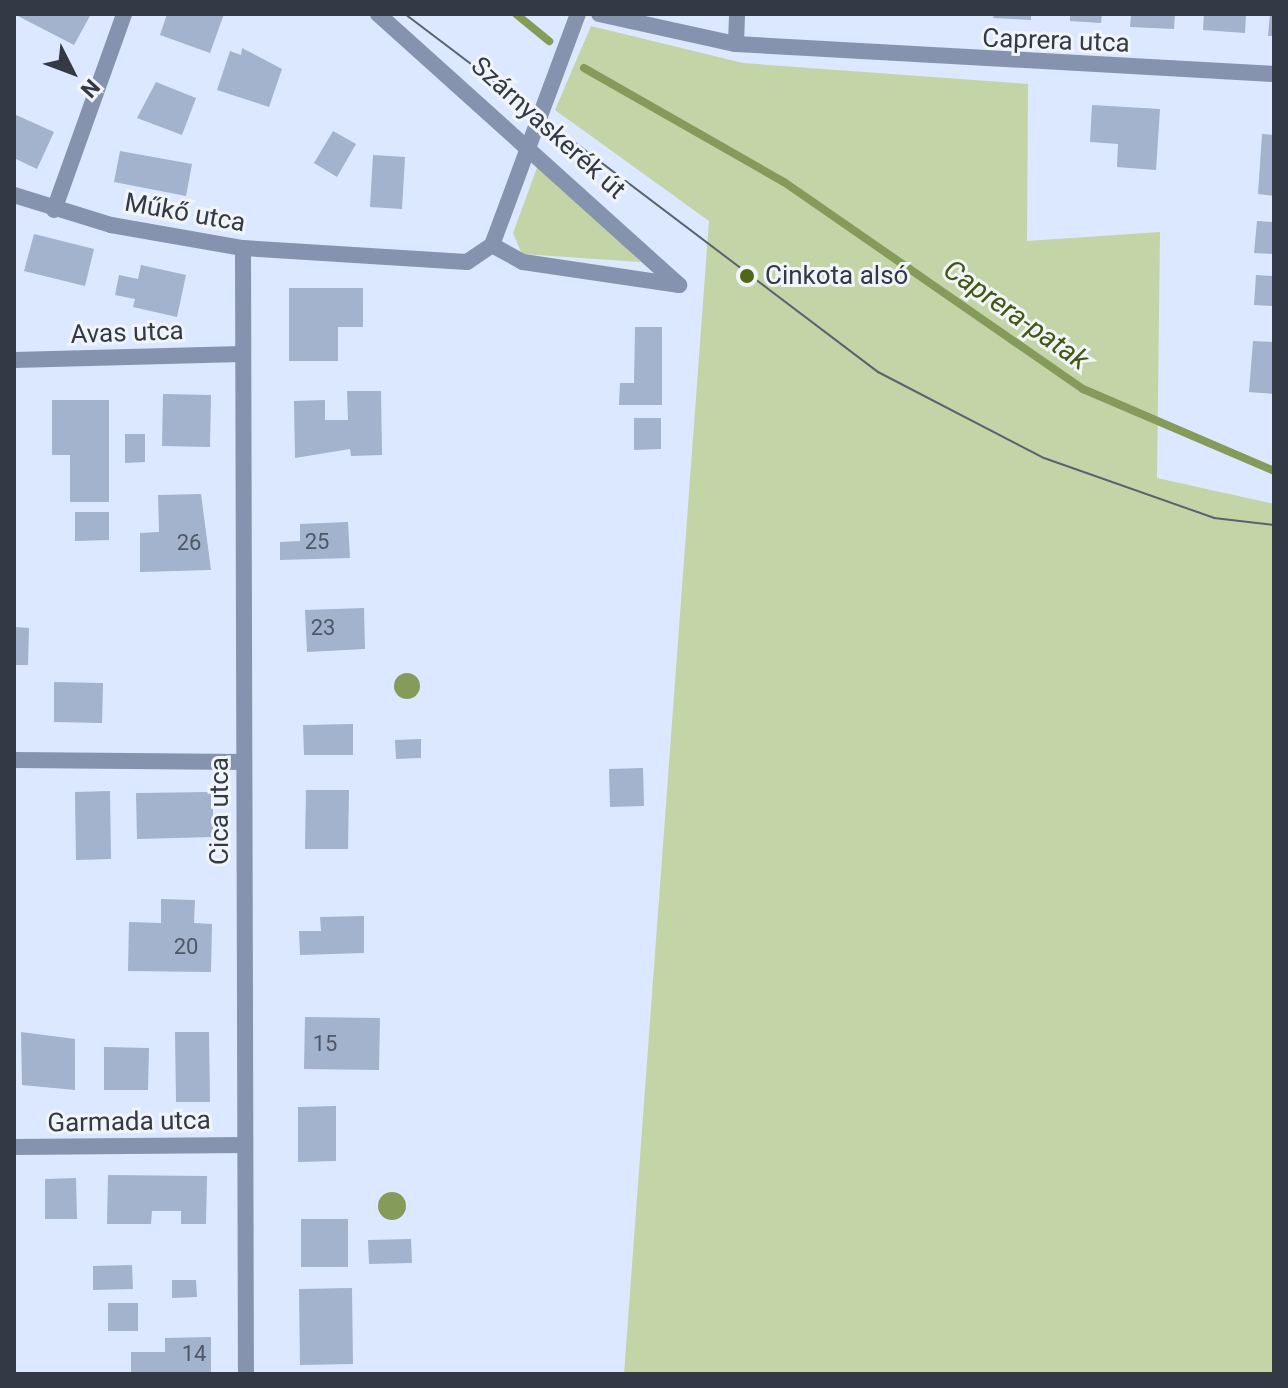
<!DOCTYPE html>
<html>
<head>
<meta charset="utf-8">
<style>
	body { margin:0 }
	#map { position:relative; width:1288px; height:1388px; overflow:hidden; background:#dbe8ff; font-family:Roboto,sans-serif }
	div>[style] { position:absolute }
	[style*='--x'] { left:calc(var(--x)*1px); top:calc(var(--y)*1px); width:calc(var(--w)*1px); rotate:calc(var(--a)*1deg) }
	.green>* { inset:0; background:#c3d4a7 }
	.water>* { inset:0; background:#849b59 }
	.round { border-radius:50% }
	.stream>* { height:8px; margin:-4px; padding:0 4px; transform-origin:4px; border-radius:4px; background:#849b59 }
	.building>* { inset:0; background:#a3b2cd }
	.street>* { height:16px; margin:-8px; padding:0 8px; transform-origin:8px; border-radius:8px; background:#8593ae }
	.tram>* { height:2px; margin:-1px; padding:0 1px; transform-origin:1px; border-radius:1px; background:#5a6271 }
	.dots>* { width:22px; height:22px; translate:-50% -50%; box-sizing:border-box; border:4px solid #f1f5fa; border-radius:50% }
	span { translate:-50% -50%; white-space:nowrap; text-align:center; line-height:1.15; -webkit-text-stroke:6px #f1f5fa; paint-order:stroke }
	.number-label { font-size:22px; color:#4f5767 }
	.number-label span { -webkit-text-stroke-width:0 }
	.street-label { font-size:26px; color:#333945 }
	.poi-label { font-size:26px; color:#333945 }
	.left { translate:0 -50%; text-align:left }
	.water-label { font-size:28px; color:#43580e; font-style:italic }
	.frame { position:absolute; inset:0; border:16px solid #333945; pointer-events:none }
	.north { position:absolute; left:32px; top:32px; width:80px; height:80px; -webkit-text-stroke:6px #f1f5fa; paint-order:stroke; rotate:132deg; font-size:22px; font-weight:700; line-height:32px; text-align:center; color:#333945 }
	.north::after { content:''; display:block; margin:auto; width:28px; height:36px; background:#333945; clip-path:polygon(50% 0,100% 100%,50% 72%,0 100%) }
</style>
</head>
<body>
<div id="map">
	<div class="green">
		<div style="clip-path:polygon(591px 26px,743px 63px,1028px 84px,1027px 241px,1160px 232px,1157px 478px,1274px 504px,1274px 1374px,624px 1374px,709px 221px,555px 110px)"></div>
		<div style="clip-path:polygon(538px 165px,641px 262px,522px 254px,513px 233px)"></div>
	</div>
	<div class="water">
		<div class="round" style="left:394px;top:673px;width:26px;height:26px"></div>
		<div class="round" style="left:378px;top:1192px;width:28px;height:28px"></div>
	</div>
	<div class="stream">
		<div style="--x:516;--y:14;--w:43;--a:39.3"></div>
		<div style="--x:584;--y:68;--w:230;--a:29.7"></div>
		<div style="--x:784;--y:182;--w:364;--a:34.7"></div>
		<div style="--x:1083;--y:389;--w:208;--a:23.2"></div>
	</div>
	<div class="building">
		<div style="clip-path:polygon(14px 14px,91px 14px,74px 45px)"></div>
		<div style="clip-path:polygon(167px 14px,224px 14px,210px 53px,160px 35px)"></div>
		<div style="clip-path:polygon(994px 14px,1031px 14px,1031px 20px,993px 18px)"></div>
		<div style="clip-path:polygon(1070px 14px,1102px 14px,1101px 23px,1070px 21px)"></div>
		<div style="clip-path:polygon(1131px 14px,1175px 14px,1174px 29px,1130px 27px)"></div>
		<div style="clip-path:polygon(1204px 14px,1246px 14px,1245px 33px,1203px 30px)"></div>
		<div style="clip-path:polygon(1270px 14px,1274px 14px,1274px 36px,1268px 36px)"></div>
		<div style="clip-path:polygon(242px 48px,282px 69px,269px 107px,217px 90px,230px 51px,241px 55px)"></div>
		<div style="clip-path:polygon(156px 82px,196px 98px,182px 135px,137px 118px)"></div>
		<div style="clip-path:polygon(14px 105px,16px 115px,54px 132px,37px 169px,14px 158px)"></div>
		<div style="clip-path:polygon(1092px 105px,1160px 109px,1156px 170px,1117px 167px,1118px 144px,1090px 142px)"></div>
		<div style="clip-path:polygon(333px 131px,356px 144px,337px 177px,314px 163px)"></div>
		<div style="clip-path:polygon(1262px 134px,1274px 135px,1274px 196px,1258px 194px)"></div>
		<div style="clip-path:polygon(120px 151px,192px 164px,186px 196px,114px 182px)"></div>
		<div style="clip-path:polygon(373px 155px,405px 157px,402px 209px,370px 207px)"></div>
		<div style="clip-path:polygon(1257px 221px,1274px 222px,1274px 254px,1254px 253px)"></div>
		<div style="clip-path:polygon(34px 234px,94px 249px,85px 286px,24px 271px)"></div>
		<div style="clip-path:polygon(141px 265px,186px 275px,177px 317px,133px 307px,135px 299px,115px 295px,119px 275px,138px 279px)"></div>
		<div style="clip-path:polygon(1256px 275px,1274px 276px,1274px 306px,1254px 305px)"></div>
		<div style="clip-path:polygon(289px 288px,363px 288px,363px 327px,338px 327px,338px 361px,289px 361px)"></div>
		<div style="clip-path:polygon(635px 327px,662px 327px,662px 405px,619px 405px,620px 383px,634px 383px)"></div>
		<div style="clip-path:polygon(1253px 341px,1274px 342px,1274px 394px,1249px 392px)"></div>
		<div style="clip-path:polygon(347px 391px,381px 391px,382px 455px,351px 456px,350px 449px,295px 458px,294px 401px,325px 400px,325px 420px,348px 420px)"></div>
		<div style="clip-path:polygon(163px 394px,211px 395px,210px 447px,162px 446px)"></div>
		<div style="clip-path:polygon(52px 400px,109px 400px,109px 502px,70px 502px,70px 455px,52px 455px)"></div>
		<div style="clip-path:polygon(634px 418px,661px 418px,661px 449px,634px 450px)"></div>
		<div style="clip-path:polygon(125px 434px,145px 434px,145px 462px,125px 463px)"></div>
		<div style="clip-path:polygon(201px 494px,211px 570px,140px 572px,140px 533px,159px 532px,158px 495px)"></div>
		<div style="clip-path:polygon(75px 512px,109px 512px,109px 540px,75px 541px)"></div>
		<div style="clip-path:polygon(348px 522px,350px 558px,280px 560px,280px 542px,300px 541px,300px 524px)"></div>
		<div style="clip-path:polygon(364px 608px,365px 649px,307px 652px,305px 610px)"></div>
		<div style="clip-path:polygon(15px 627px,29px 628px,28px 665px,15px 665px)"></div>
		<div style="clip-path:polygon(54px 682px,103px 683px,102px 723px,54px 722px)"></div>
		<div style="clip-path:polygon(353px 724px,353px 755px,304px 755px,303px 725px)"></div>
		<div style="clip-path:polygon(421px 739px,421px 758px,396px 759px,395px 740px)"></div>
		<div style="clip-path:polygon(643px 768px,644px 806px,610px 807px,609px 769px)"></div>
		<div style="clip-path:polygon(306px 790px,349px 790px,348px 849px,305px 849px)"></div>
		<div style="clip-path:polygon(110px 791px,111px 859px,76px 860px,75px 792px)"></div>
		<div style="clip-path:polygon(213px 792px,213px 837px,137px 839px,136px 793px)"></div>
		<div style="clip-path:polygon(161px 899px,195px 900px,194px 923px,212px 924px,211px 972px,128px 971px,129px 922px,161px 923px)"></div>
		<div style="clip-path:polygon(364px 916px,364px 953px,300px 955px,299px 931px,321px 931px,320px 917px)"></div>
		<div style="clip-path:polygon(305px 1017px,380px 1018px,379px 1070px,304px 1069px)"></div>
		<div style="clip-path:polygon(21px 1032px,75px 1039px,75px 1090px,22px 1085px)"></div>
		<div style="clip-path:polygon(175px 1032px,209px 1032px,210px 1102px,176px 1102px)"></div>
		<div style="clip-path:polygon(104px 1047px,149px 1048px,148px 1090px,104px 1090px)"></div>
		<div style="clip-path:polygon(336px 1106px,336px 1161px,298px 1162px,298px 1107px)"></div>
		<div style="clip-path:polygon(108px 1175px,207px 1176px,206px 1224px,181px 1224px,181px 1211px,152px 1211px,151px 1224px,107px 1224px)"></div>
		<div style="clip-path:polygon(76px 1178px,77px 1219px,45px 1219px,45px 1179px)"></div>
		<div style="clip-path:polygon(301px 1219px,348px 1219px,348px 1267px,301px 1267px)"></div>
		<div style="clip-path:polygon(411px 1239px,412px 1263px,369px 1264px,368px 1240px)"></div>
		<div style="clip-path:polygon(132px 1265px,133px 1289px,93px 1290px,93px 1266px)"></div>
		<div style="clip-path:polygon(172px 1280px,196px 1280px,197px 1297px,172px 1298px)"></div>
		<div style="clip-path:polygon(352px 1288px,353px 1364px,300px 1365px,299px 1289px)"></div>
		<div style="clip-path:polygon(108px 1303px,138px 1303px,138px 1331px,108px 1331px)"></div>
		<div style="clip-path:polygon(211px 1337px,211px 1373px,131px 1373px,131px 1352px,165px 1352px,165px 1338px)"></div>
	</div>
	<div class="street">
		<div style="--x:378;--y:14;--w:405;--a:42"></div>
		<div style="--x:599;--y:14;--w:140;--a:12.4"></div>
		<div style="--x:736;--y:44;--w:539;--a:3.19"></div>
		<div style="--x:736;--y:44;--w:30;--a:-88"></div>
		<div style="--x:14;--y:195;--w:102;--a:17.2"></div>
		<div style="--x:111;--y:225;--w:134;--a:9.9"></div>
		<div style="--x:243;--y:248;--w:224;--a:3.6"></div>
		<div style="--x:467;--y:262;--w:30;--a:-34"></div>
		<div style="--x:492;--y:245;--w:246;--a:-69.6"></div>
		<div style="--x:54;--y:210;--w:208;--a:-70.3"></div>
		<div style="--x:492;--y:245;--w:35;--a:29"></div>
		<div style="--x:523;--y:262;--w:158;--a:8.4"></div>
		<div style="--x:243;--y:248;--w:1126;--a:89.85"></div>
		<div style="--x:14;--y:360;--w:228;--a:-1.5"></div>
		<div style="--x:14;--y:760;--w:230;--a:0.5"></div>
		<div style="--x:14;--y:1147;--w:231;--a:-0.5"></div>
	</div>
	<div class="tram">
		<div style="--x:405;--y:14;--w:593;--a:37.12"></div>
		<div style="--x:878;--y:372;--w:187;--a:27.4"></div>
		<div style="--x:1044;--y:458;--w:180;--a:19.4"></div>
		<div style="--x:1214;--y:518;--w:60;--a:6.7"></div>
	</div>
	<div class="dots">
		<div style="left:747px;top:276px;background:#4f6716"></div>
	</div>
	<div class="number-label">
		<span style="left:317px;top:542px">25</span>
		<span style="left:189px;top:543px">26</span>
		<span style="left:323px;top:628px">23</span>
		<span style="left:186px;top:947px">20</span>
		<span style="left:325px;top:1044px">15</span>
		<span style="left:194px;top:1354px">14</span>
	</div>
	<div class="street-label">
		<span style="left:1056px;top:41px;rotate:2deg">Caprera utca</span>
		<span style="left:548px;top:128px;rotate:42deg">Szárnyaskerék út</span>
		<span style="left:185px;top:213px;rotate:10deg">Műkő utca</span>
		<span style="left:127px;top:333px;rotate:-2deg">Avas utca</span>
		<span style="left:220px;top:811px;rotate:-90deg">Cica utca</span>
		<span style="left:129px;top:1122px;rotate:-1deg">Garmada utca</span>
	</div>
	<div class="poi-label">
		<span class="left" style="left:765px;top:276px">Cinkota alsó</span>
	</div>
	<div class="water-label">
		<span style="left:1016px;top:315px;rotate:35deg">Caprera-patak</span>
	</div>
	<div class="frame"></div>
	<div class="north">N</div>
</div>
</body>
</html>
